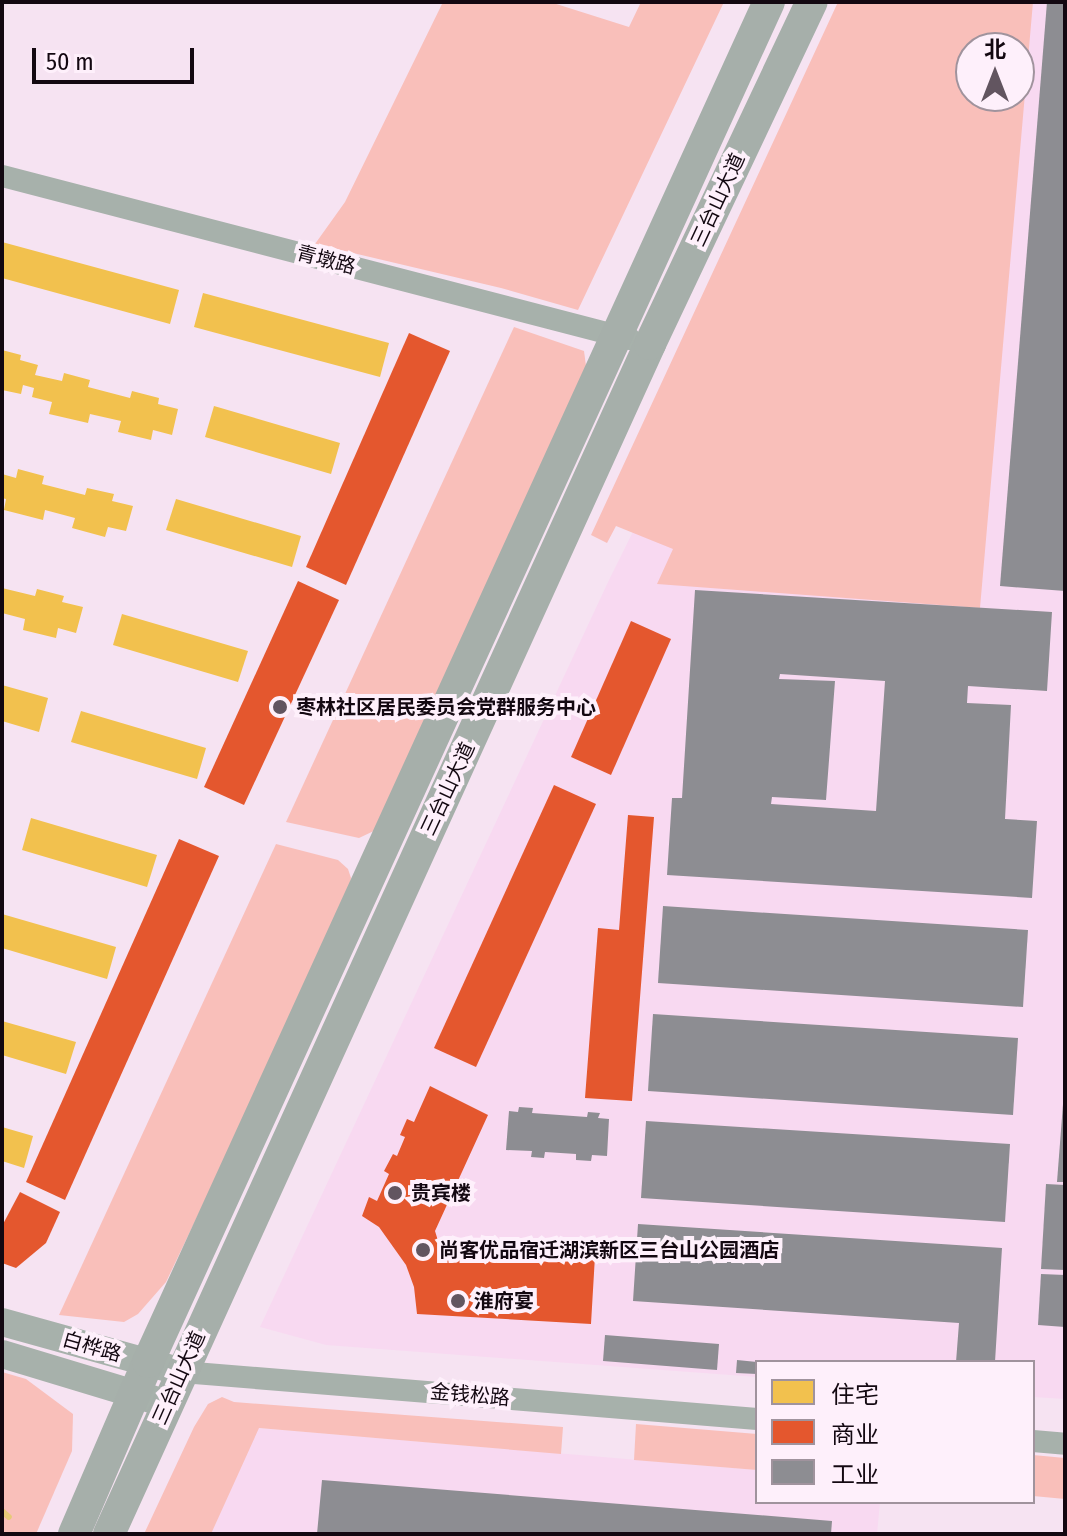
<!DOCTYPE html>
<html>
<head>
<meta charset="utf-8">
<style>
	body { margin:0 }
	#map { position:relative; width:1067px; height:1536px; overflow:hidden; background:#f6e3f2; font-family:"Fira Sans Condensed","Noto Sans SC",sans-serif }
	div>[style] { position:absolute }
	[style*='--x'] { left:calc(var(--x)*1px); top:calc(var(--y)*1px); width:calc(var(--w)*1px); rotate:calc(var(--a)*1deg) }
	.built>* { inset:0; background:#f8d9f1 }
	.green>* { inset:0; background:#f9bfba }
	.homes>* { inset:0; background:#f2c14e }
	.shops>* { inset:0; background:#e4572e }
	.industry>* { inset:0; background:#8d8d92 }
	.stream>* { height:6px; margin:-3px; padding:0 3px; transform-origin:3px; border-radius:3px; background:#e7ca78 }
	.minor>* { height:22px; margin:-11px; padding:0 11px; transform-origin:11px; border-radius:11px; background:#a7b1ab }
	.tertiary>* { height:28px; margin:-14px; padding:0 14px; transform-origin:14px; border-radius:14px; background:#a7b1ab }
	.secondary>* { height:32px; margin:-16px; padding:0 16px; transform-origin:16px; border-radius:16px; background:#a6afaa }
	.dots>* { width:22px; height:22px; translate:-50% -50%; box-sizing:border-box; border:4px solid #fef0fb; border-radius:50% }
	span { translate:-50% -50%; white-space:nowrap; text-align:center; line-height:1.15; -webkit-text-stroke:8px #fef0fb; paint-order:stroke }
	.street-label { font-size:20px; color:#130811 }
	.poi-label { font-size:20px; color:#130811; font-weight:700 }
	.left { translate:0 -50%; text-align:left }
	.frame { position:absolute; inset:0; border:4px solid #130811; pointer-events:none }
	.legend { position:absolute; left:755px; top:1360px; width:280px; height:144px; box-sizing:border-box; background:#fef0fb; border:2px solid #a0939d; margin:0; padding:10px 14px; list-style:none; font-size:24px; color:#130811 }
	.legend li { display:flex; align-items:center; gap:16px; height:40px }
	.legend b { width:40px; border:2px solid #a0939d }
	.north { position:absolute; left:955px; top:32px; width:80px; height:80px; box-sizing:border-box; background:#fef0fb; border:2px solid #a0939d; border-radius:50%; rotate:0deg; font-size:22px; font-weight:700; line-height:32px; text-align:center; color:#130811 }
	.north::after { content:''; display:block; margin:auto; width:28px; height:36px; background:#625560; clip-path:polygon(50% 0,100% 100%,50% 72%,0 100%) }
	.scale { position:absolute; left:32px; top:48px; width:162px; height:36px; box-sizing:border-box; border:4px solid #130811; border-top:0; padding-left:10px; font-size:24px; line-height:28px; white-space:nowrap; color:#130811; -webkit-text-stroke:6px #fef0fb; paint-order:stroke }
</style>
</head>
<body>
<div id="map">
	<div class="built">
		<div style="clip-path:polygon(evenodd,896px 2px,1065px 2px,1065px 1399px,1033px 1397px,1033px 1362px,757px 1362px,757px 1377px,326px 1345px,260px 1327px,609px 580px,896px 2px,971px 48px,1019px 48px,1019px 96px,971px 96px,971px 48px)"></div>
		<div style="clip-path:polygon(258px 1428px,757px 1470px,757px 1502px,880px 1502px,877px 1534px,211px 1534px)"></div>
	</div>
	<div class="green">
		<div style="clip-path:polygon(443px 2px,550px 2px,629px 27px,641px 2px,724px 2px,578px 310px,501px 288px,315px 244px,345px 202px)"></div>
		<div style="clip-path:polygon(evenodd,838px 2px,1033px 2px,980px 608px,657px 584px,673px 549px,616px 526px,607px 543px,591px 535px,838px 2px,971px 48px,1019px 48px,1019px 96px,971px 96px,971px 48px)"></div>
		<div style="clip-path:polygon(514px 327px,584px 351px,586px 366px,378px 829px,359px 838px,286px 822px)"></div>
		<div style="clip-path:polygon(276px 844px,338px 860px,348px 869px,351px 878px,347px 903px,166px 1282px,138px 1314px,124px 1322px,59px 1315px)"></div>
		<div style="clip-path:polygon(2px 1372px,26px 1379px,73px 1414px,72px 1451px,36px 1534px,2px 1534px)"></div>
		<div style="clip-path:polygon(222px 1397px,234px 1402px,563px 1427px,561px 1454px,259px 1428px,211px 1534px,144px 1534px,194px 1427px,208px 1404px)"></div>
		<div style="clip-path:polygon(636px 1424px,757px 1434px,757px 1470px,634px 1460px)"></div>
		<div style="clip-path:polygon(1033px 1455px,1065px 1458px,1065px 1499px,1033px 1496px)"></div>
	</div>
	<div class="homes">
		<div style="clip-path:polygon(2px 242px,179px 290px,170px 324px,2px 278px)"></div>
		<div style="clip-path:polygon(203px 293px,389px 343px,380px 377px,194px 327px)"></div>
		<div style="clip-path:polygon(2px 350px,21px 355px,20px 360px,38px 365px,35px 375px,62px 381px,64px 373px,90px 380px,88px 387px,130px 398px,132px 391px,159px 398px,158px 404px,178px 409px,172px 435px,153px 430px,151px 440px,118px 432px,121px 421px,90px 414px,88px 423px,49px 414px,52px 402px,32px 397px,34px 388px,23px 385px,21px 394px,2px 390px)"></div>
		<div style="clip-path:polygon(214px 406px,340px 443px,331px 474px,205px 437px)"></div>
		<div style="clip-path:polygon(18px 469px,44px 476px,42px 484px,85px 495px,87px 488px,114px 494px,112px 501px,133px 506px,126px 531px,108px 527px,105px 537px,72px 528px,75px 518px,45px 510px,43px 520px,4px 510px,6px 499px,2px 498px,2px 474px,16px 478px)"></div>
		<div style="clip-path:polygon(176px 499px,301px 536px,292px 567px,166px 530px)"></div>
		<div style="clip-path:polygon(2px 588px,35px 596px,37px 589px,64px 596px,62px 602px,83px 607px,76px 633px,58px 628px,56px 638px,23px 630px,25px 619px,2px 613px)"></div>
		<div style="clip-path:polygon(122px 614px,248px 651px,238px 682px,113px 645px)"></div>
		<div style="clip-path:polygon(2px 685px,48px 698px,39px 732px,2px 721px)"></div>
		<div style="clip-path:polygon(81px 711px,206px 748px,197px 779px,71px 742px)"></div>
		<div style="clip-path:polygon(31px 818px,157px 855px,147px 887px,22px 850px)"></div>
		<div style="clip-path:polygon(2px 914px,116px 947px,107px 979px,2px 948px)"></div>
		<div style="clip-path:polygon(2px 1021px,76px 1042px,66px 1074px,2px 1055px)"></div>
		<div style="clip-path:polygon(2px 1127px,33px 1136px,24px 1168px,2px 1161px)"></div>
	</div>
	<div class="shops">
		<div style="clip-path:polygon(409px 333px,450px 351px,346px 585px,306px 567px)"></div>
		<div style="clip-path:polygon(298px 581px,339px 600px,244px 805px,204px 787px)"></div>
		<div style="clip-path:polygon(631px 621px,671px 639px,611px 775px,571px 757px)"></div>
		<div style="clip-path:polygon(554px 785px,596px 804px,476px 1067px,434px 1048px)"></div>
		<div style="clip-path:polygon(628px 815px,654px 817px,632px 1101px,585px 1098px,598px 928px,619px 930px)"></div>
		<div style="clip-path:polygon(179px 839px,219px 856px,65px 1200px,26px 1182px)"></div>
		<div style="clip-path:polygon(430px 1086px,488px 1115px,435px 1231px,439px 1244px,595px 1256px,591px 1324px,417px 1314px,414px 1287px,406px 1265px,379px 1227px,362px 1216px,369px 1197px,377px 1201px,389px 1174px,384px 1171px,393px 1154px,397px 1156px,405px 1137px,400px 1135px,407px 1119px,414px 1122px)"></div>
		<div style="clip-path:polygon(20px 1192px,60px 1212px,46px 1243px,16px 1268px,2px 1263px,2px 1226px)"></div>
	</div>
	<div class="industry">
		<div style="clip-path:polygon(1047px 2px,1065px 2px,1065px 591px,1000px 586px)"></div>
		<div style="clip-path:polygon(evenodd,695px 590px,1052px 612px,1047px 691px,968px 686px,967px 703px,1011px 705px,1005px 819px,1037px 821px,1032px 898px,667px 875px,672px 798px,682px 798px,695px 590px,780px 674px,885px 681px,876px 811px,771px 804px,772px 797px,826px 800px,835px 681px,779px 679px,780px 674px)"></div>
		<div style="clip-path:polygon(663px 906px,1028px 930px,1023px 1007px,658px 983px)"></div>
		<div style="clip-path:polygon(653px 1014px,1018px 1038px,1013px 1115px,648px 1091px)"></div>
		<div style="clip-path:polygon(1063px 1104px,1065px 1104px,1065px 1182px,1057px 1182px)"></div>
		<div style="clip-path:polygon(519px 1107px,533px 1108px,532px 1113px,587px 1117px,588px 1112px,600px 1113px,598px 1118px,609px 1119px,607px 1156px,592px 1155px,591px 1161px,576px 1160px,576px 1154px,545px 1152px,544px 1158px,531px 1157px,532px 1151px,506px 1150px,509px 1111px,518px 1112px)"></div>
		<div style="clip-path:polygon(646px 1121px,1010px 1144px,1005px 1222px,641px 1198px)"></div>
		<div style="clip-path:polygon(1046px 1184px,1065px 1185px,1065px 1270px,1041px 1269px)"></div>
		<div style="clip-path:polygon(638px 1224px,1002px 1248px,995px 1362px,956px 1362px,959px 1323px,633px 1301px)"></div>
		<div style="clip-path:polygon(1041px 1274px,1065px 1275px,1065px 1327px,1038px 1325px)"></div>
		<div style="clip-path:polygon(605px 1335px,719px 1344px,717px 1370px,603px 1361px)"></div>
		<div style="clip-path:polygon(737px 1360px,757px 1362px,757px 1374px,736px 1373px)"></div>
		<div style="clip-path:polygon(322px 1480px,832px 1521px,831px 1534px,317px 1534px)"></div>
	</div>
	<div class="stream">
		<div style="--x:2;--y:1511;--w:9;--a:41"></div>
	</div>
	<div class="minor">
		<div style="--x:2;--y:176;--w:649;--a:14.55"></div>
		<div style="--x:182;--y:1372;--w:577;--a:4.67"></div>
		<div style="--x:1033;--y:1441;--w:32;--a:5"></div>
	</div>
	<div class="tertiary">
		<div style="--x:2;--y:1322;--w:187;--a:15.5"></div>
		<div style="--x:2;--y:1354;--w:173;--a:16.8"></div>
	</div>
	<div class="secondary">
		<div style="--x:74;--y:1534;--w:187;--a:-66.7"></div>
		<div style="--x:148;--y:1362;--w:1495;--a:-65.46"></div>
		<div style="--x:109;--y:1534;--w:1307;--a:-65.55"></div>
		<div style="--x:650;--y:344;--w:378;--a:-64.7"></div>
	</div>
	<div class="dots">
		<div style="left:280px;top:707px;background:#625560"></div>
		<div style="left:395px;top:1193px;background:#625560"></div>
		<div style="left:423px;top:1250px;background:#625560"></div>
		<div style="left:458px;top:1301px;background:#625560"></div>
	</div>
	<div class="street-label">
		<span style="left:718px;top:200px;rotate:-65deg">三台山大道</span>
		<span style="left:326px;top:260px;rotate:15deg">青墩路</span>
		<span style="left:448px;top:789px;rotate:-65deg">三台山大道</span>
		<span style="left:92px;top:1347px;rotate:16deg">白桦路</span>
		<span style="left:179px;top:1378px;rotate:-66deg">三台山大道</span>
		<span style="left:470px;top:1395px;rotate:5deg">金钱松路</span>
	</div>
	<div class="poi-label">
		<span class="left" style="left:296px;top:707px">枣林社区居民委员会党群服务中心</span>
		<span class="left" style="left:411px;top:1193px">贵宾楼</span>
		<span class="left" style="left:439px;top:1250px">尚客优品宿迁湖滨新区三台山公园酒店</span>
		<span class="left" style="left:474px;top:1301px">淮府宴</span>
	</div>
	<div class="frame"></div>
	<ul class="legend">
	<li><b style="height:22px;background:#f2c14e"></b>住宅</li>
	<li><b style="height:22px;background:#e4572e"></b>商业</li>
	<li><b style="height:22px;background:#8d8d92"></b>工业</li>
	</ul>
	<div class="north">北</div>
	<div class="scale">50 m</div>
</div>
</body>
</html>
